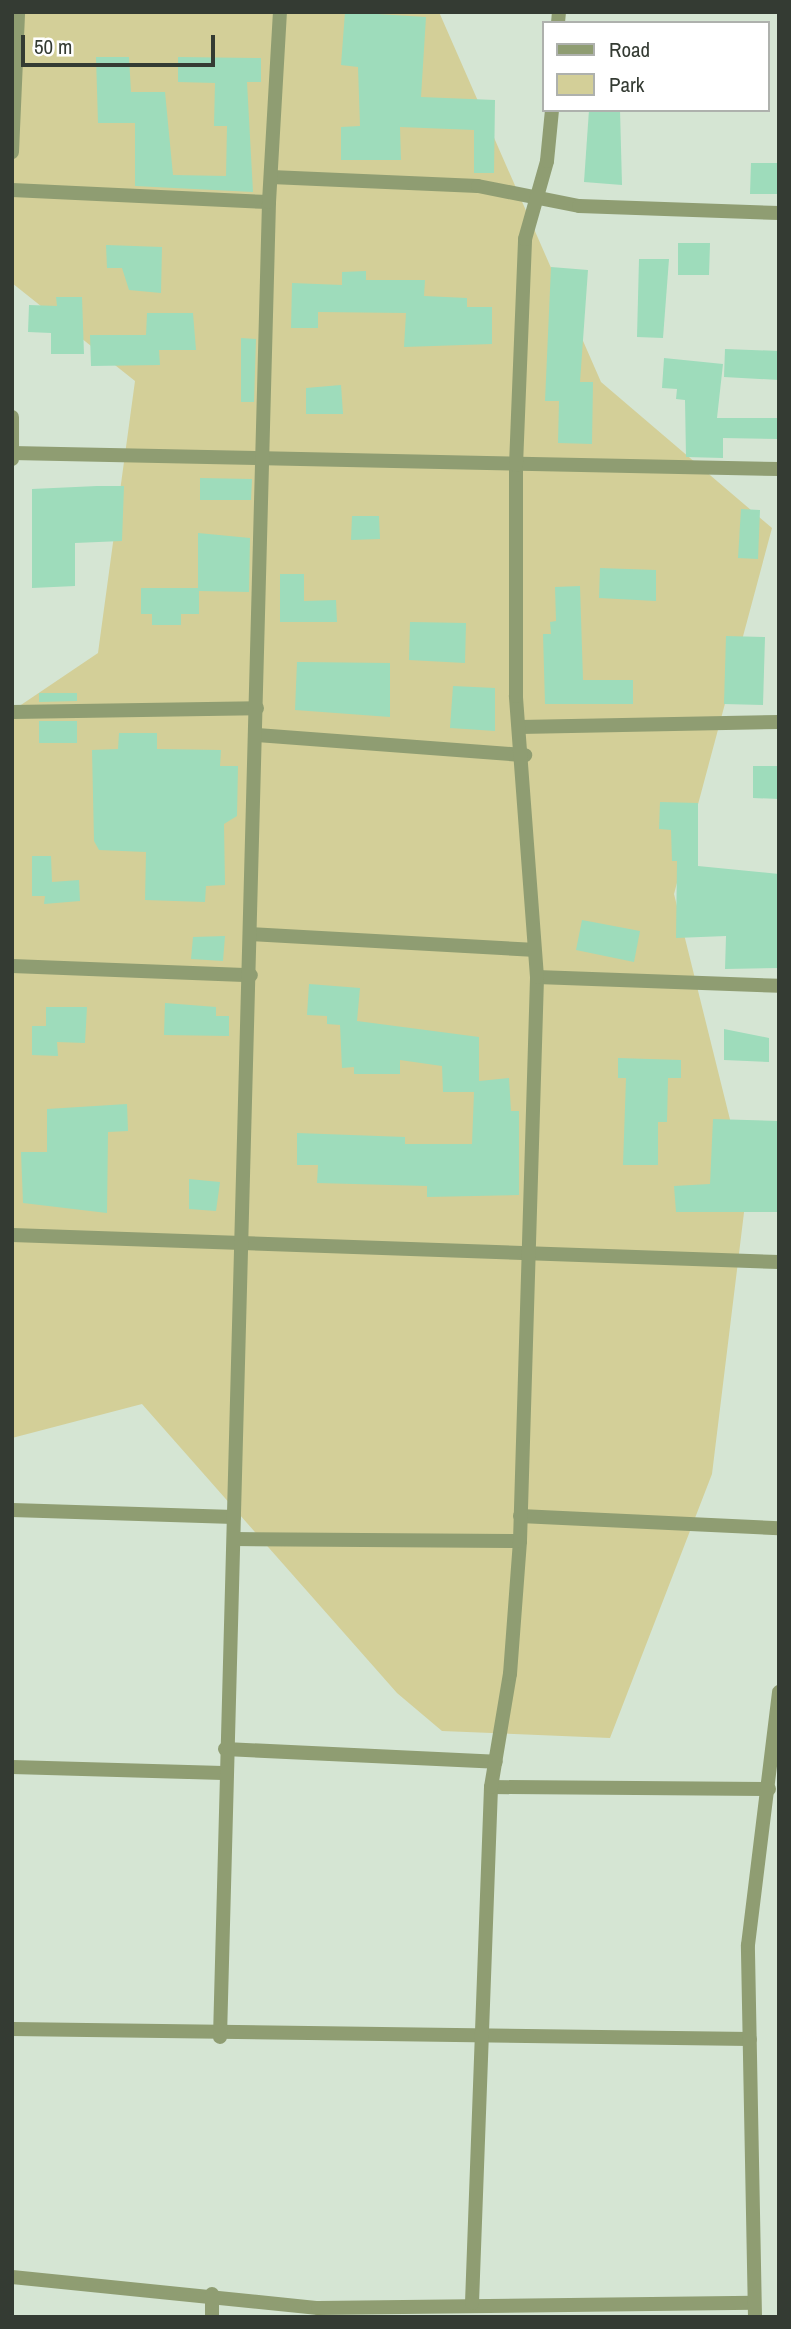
<!DOCTYPE html>
<html>
<head>
<meta charset="utf-8">
<style>
	body { margin:0 }
	#map { position:relative; width:791px; height:2329px; overflow:hidden; background:#d5e5d3; font-family:"Archivo Narrow",sans-serif }
	div>[style] { position:absolute }
	[style*='--x'] { left:calc(var(--x)*1px); top:calc(var(--y)*1px); width:calc(var(--w)*1px); rotate:calc(var(--a)*1deg) }
	.green>* { inset:0; background:#d3cf98 }
	.building>* { inset:0; background:#9edcbb }
	.street>* { height:14px; margin:-7px; padding:0 7px; transform-origin:7px; border-radius:7px; background:#8f9d72 }
	span { translate:-50% -50%; white-space:nowrap; text-align:center; line-height:1.15; -webkit-text-stroke:6px #fff; paint-order:stroke }
	.frame { position:absolute; inset:0; border:14px solid #343b33; pointer-events:none }
	.legend { position:absolute; left:542px; top:21px; width:228px; height:91px; box-sizing:border-box; background:#fff; border:2px solid #aeb1ad; margin:0; padding:9px 12px; list-style:none; font-size:21px; color:#343b33 }
	.legend li { display:flex; align-items:center; gap:14px; height:35px }
	.legend b { width:35px; border:2px solid #aeb1ad }
	.scale { position:absolute; left:21px; top:35px; width:194px; height:32px; box-sizing:border-box; border:4px solid #343b33; border-top:0; padding-left:9px; font-size:21px; line-height:24px; white-space:nowrap; color:#343b33; -webkit-text-stroke:5px #fff; paint-order:stroke }
</style>
</head>
<body>
<div id="map">
	<div class="green">
		<div style="clip-path:polygon(12px 12px,439px 12px,601px 382px,772px 528px,674px 894px,747px 1188px,712px 1474px,610px 1738px,442px 1731px,397px 1693px,142px 1404px,12px 1438px,12px 711px,98px 653px,135px 381px,12px 283px)"></div>
	</div>
	<div class="building">
		<div style="clip-path:polygon(345px 12px,426px 17px,421px 97px,495px 100px,494px 173px,474px 173px,474px 130px,400px 127px,401px 160px,341px 160px,341px 127px,360px 126px,358px 67px,341px 65px)"></div>
		<div style="clip-path:polygon(96px 57px,129px 57px,131px 92px,165px 92px,173px 175px,226px 176px,227px 126px,214px 126px,215px 83px,178px 82px,178px 57px,261px 58px,261px 82px,247px 82px,253px 192px,135px 186px,135px 123px,98px 123px)"></div>
		<div style="clip-path:polygon(589px 110px,620px 110px,622px 185px,584px 182px)"></div>
		<div style="clip-path:polygon(751px 163px,779px 163px,779px 194px,750px 194px)"></div>
		<div style="clip-path:polygon(678px 243px,710px 243px,709px 275px,678px 275px)"></div>
		<div style="clip-path:polygon(106px 245px,162px 247px,161px 293px,129px 290px,122px 268px,107px 268px)"></div>
		<div style="clip-path:polygon(639px 259px,669px 259px,663px 338px,637px 337px)"></div>
		<div style="clip-path:polygon(551px 267px,588px 270px,580px 382px,593px 382px,592px 444px,558px 443px,559px 401px,545px 401px)"></div>
		<div style="clip-path:polygon(366px 271px,366px 280px,425px 280px,424px 296px,467px 298px,467px 307px,492px 307px,492px 344px,404px 347px,406px 313px,318px 312px,318px 328px,291px 328px,292px 283px,342px 285px,342px 272px)"></div>
		<div style="clip-path:polygon(56px 297px,82px 297px,84px 354px,51px 354px,51px 333px,28px 332px,29px 305px,57px 306px)"></div>
		<div style="clip-path:polygon(147px 313px,193px 313px,196px 350px,159px 350px,160px 365px,91px 366px,90px 335px,146px 335px)"></div>
		<div style="clip-path:polygon(241px 338px,256px 339px,254px 402px,241px 402px)"></div>
		<div style="clip-path:polygon(725px 349px,779px 351px,779px 380px,724px 377px)"></div>
		<div style="clip-path:polygon(664px 358px,723px 364px,717px 418px,779px 418px,778px 439px,723px 438px,723px 458px,686px 457px,685px 400px,676px 399px,677px 389px,662px 388px)"></div>
		<div style="clip-path:polygon(341px 385px,343px 414px,306px 414px,306px 388px)"></div>
		<div style="clip-path:polygon(200px 478px,252px 479px,251px 500px,200px 500px)"></div>
		<div style="clip-path:polygon(97px 486px,124px 486px,122px 541px,75px 543px,75px 586px,32px 588px,32px 489px)"></div>
		<div style="clip-path:polygon(741px 509px,760px 510px,758px 559px,738px 558px)"></div>
		<div style="clip-path:polygon(352px 516px,379px 516px,380px 539px,351px 540px)"></div>
		<div style="clip-path:polygon(198px 533px,250px 538px,249px 592px,199px 591px,199px 614px,181px 614px,181px 625px,152px 625px,152px 614px,141px 614px,141px 588px,198px 588px)"></div>
		<div style="clip-path:polygon(600px 568px,656px 570px,656px 601px,599px 598px)"></div>
		<div style="clip-path:polygon(280px 574px,304px 574px,304px 601px,336px 600px,337px 622px,280px 622px)"></div>
		<div style="clip-path:polygon(580px 586px,583px 680px,633px 680px,633px 704px,545px 704px,543px 634px,551px 634px,550px 622px,556px 621px,555px 587px)"></div>
		<div style="clip-path:polygon(410px 622px,466px 623px,465px 663px,409px 660px)"></div>
		<div style="clip-path:polygon(726px 636px,765px 637px,763px 705px,724px 704px)"></div>
		<div style="clip-path:polygon(297px 662px,390px 663px,390px 717px,295px 710px)"></div>
		<div style="clip-path:polygon(453px 686px,495px 688px,495px 731px,450px 728px)"></div>
		<div style="clip-path:polygon(39px 693px,77px 693px,77px 701px,39px 702px)"></div>
		<div style="clip-path:polygon(39px 721px,77px 721px,77px 743px,39px 743px)"></div>
		<div style="clip-path:polygon(119px 733px,157px 733px,157px 749px,221px 750px,220px 766px,238px 766px,237px 816px,224px 824px,225px 885px,206px 886px,205px 902px,145px 900px,146px 852px,99px 850px,94px 841px,92px 750px,118px 749px)"></div>
		<div style="clip-path:polygon(753px 766px,779px 766px,779px 799px,753px 798px)"></div>
		<div style="clip-path:polygon(660px 802px,698px 803px,698px 866px,779px 874px,779px 968px,725px 969px,726px 936px,676px 938px,677px 861px,672px 861px,671px 830px,659px 829px)"></div>
		<div style="clip-path:polygon(32px 856px,51px 856px,52px 882px,79px 880px,80px 901px,44px 904px,45px 896px,32px 896px)"></div>
		<div style="clip-path:polygon(582px 920px,640px 931px,634px 962px,576px 950px)"></div>
		<div style="clip-path:polygon(225px 936px,223px 961px,191px 959px,193px 937px)"></div>
		<div style="clip-path:polygon(309px 984px,360px 988px,357px 1021px,479px 1037px,479px 1081px,509px 1078px,511px 1111px,519px 1111px,519px 1195px,427px 1197px,427px 1186px,317px 1183px,318px 1165px,297px 1165px,297px 1133px,405px 1137px,405px 1144px,472px 1144px,474px 1092px,443px 1092px,442px 1066px,400px 1060px,400px 1074px,354px 1074px,354px 1067px,342px 1068px,340px 1025px,327px 1024px,327px 1016px,307px 1015px)"></div>
		<div style="clip-path:polygon(165px 1003px,216px 1007px,216px 1016px,229px 1016px,229px 1036px,164px 1035px)"></div>
		<div style="clip-path:polygon(46px 1007px,87px 1007px,85px 1043px,57px 1042px,58px 1056px,32px 1055px,32px 1026px,46px 1026px)"></div>
		<div style="clip-path:polygon(724px 1029px,769px 1038px,769px 1062px,724px 1060px)"></div>
		<div style="clip-path:polygon(618px 1058px,681px 1060px,681px 1078px,668px 1078px,667px 1122px,658px 1122px,658px 1165px,623px 1165px,626px 1078px,618px 1078px)"></div>
		<div style="clip-path:polygon(127px 1104px,128px 1131px,108px 1132px,107px 1213px,23px 1203px,21px 1152px,47px 1152px,47px 1109px)"></div>
		<div style="clip-path:polygon(713px 1119px,779px 1121px,779px 1212px,676px 1212px,674px 1186px,710px 1184px)"></div>
		<div style="clip-path:polygon(189px 1179px,220px 1182px,216px 1211px,189px 1209px)"></div>
	</div>
	<div class="street">
		<div style="--x:558;--y:23;--w:11;--a:-85"></div>
		<div style="--x:12;--y:152;--w:140;--a:-87.5"></div>
		<div style="--x:271;--y:177;--w:207;--a:2.5"></div>
		<div style="--x:478;--y:186;--w:103;--a:11.2"></div>
		<div style="--x:579;--y:206;--w:200;--a:2"></div>
		<div style="--x:12;--y:190;--w:257;--a:2.7"></div>
		<div style="--x:12;--y:417;--w:42;--a:90"></div>
		<div style="--x:12;--y:453;--w:767;--a:1.2"></div>
		<div style="--x:12;--y:712;--w:245;--a:-0.9"></div>
		<div style="--x:520;--y:727;--w:259;--a:-1.1"></div>
		<div style="--x:257;--y:735;--w:269;--a:4.3"></div>
		<div style="--x:250;--y:934;--w:282;--a:3.2"></div>
		<div style="--x:12;--y:966;--w:239;--a:2.2"></div>
		<div style="--x:537;--y:977;--w:242;--a:2.1"></div>
		<div style="--x:12;--y:1235;--w:767;--a:2.02"></div>
		<div style="--x:12;--y:1510;--w:222;--a:1.8"></div>
		<div style="--x:520;--y:1516;--w:259;--a:2.7"></div>
		<div style="--x:234;--y:1539;--w:286;--a:0.4"></div>
		<div style="--x:225;--y:1749;--w:271;--a:2.7"></div>
		<div style="--x:12;--y:1767;--w:211;--a:1.6"></div>
		<div style="--x:491;--y:1787;--w:278;--a:0.4"></div>
		<div style="--x:12;--y:2029;--w:738;--a:0.78"></div>
		<div style="--x:220;--y:2037;--w:1836;--a:-88.47"></div>
		<div style="--x:269;--y:202;--w:190;--a:-86.7"></div>
		<div style="--x:12;--y:2277;--w:308;--a:5.8"></div>
		<div style="--x:318;--y:2308;--w:436;--a:-0.7"></div>
		<div style="--x:212;--y:2294;--w:23;--a:90"></div>
		<div style="--x:472;--y:2303;--w:516;--a:-87.89"></div>
		<div style="--x:491;--y:1787;--w:115;--a:-80.5"></div>
		<div style="--x:510;--y:1674;--w:133;--a:-85.7"></div>
		<div style="--x:520;--y:1541;--w:564;--a:-88.27"></div>
		<div style="--x:537;--y:977;--w:282;--a:-94.3"></div>
		<div style="--x:516;--y:696;--w:231;--a:-90"></div>
		<div style="--x:516;--y:465;--w:226;--a:-87.7"></div>
		<div style="--x:525;--y:239;--w:81;--a:-74.2"></div>
		<div style="--x:547;--y:161;--w:51;--a:-84.4"></div>
		<div style="--x:755;--y:2317;--w:372;--a:-91.1"></div>
		<div style="--x:748;--y:1945;--w:255;--a:-83"></div>
	</div>
	<div class="frame"></div>
	<ul class="legend">
	<li><b style="height:9px;background:#8f9d72"></b>Road</li>
	<li><b style="height:19px;background:#d3cf98"></b>Park</li>
	</ul>
	<div class="scale">50 m</div>
</div>
</body>
</html>
